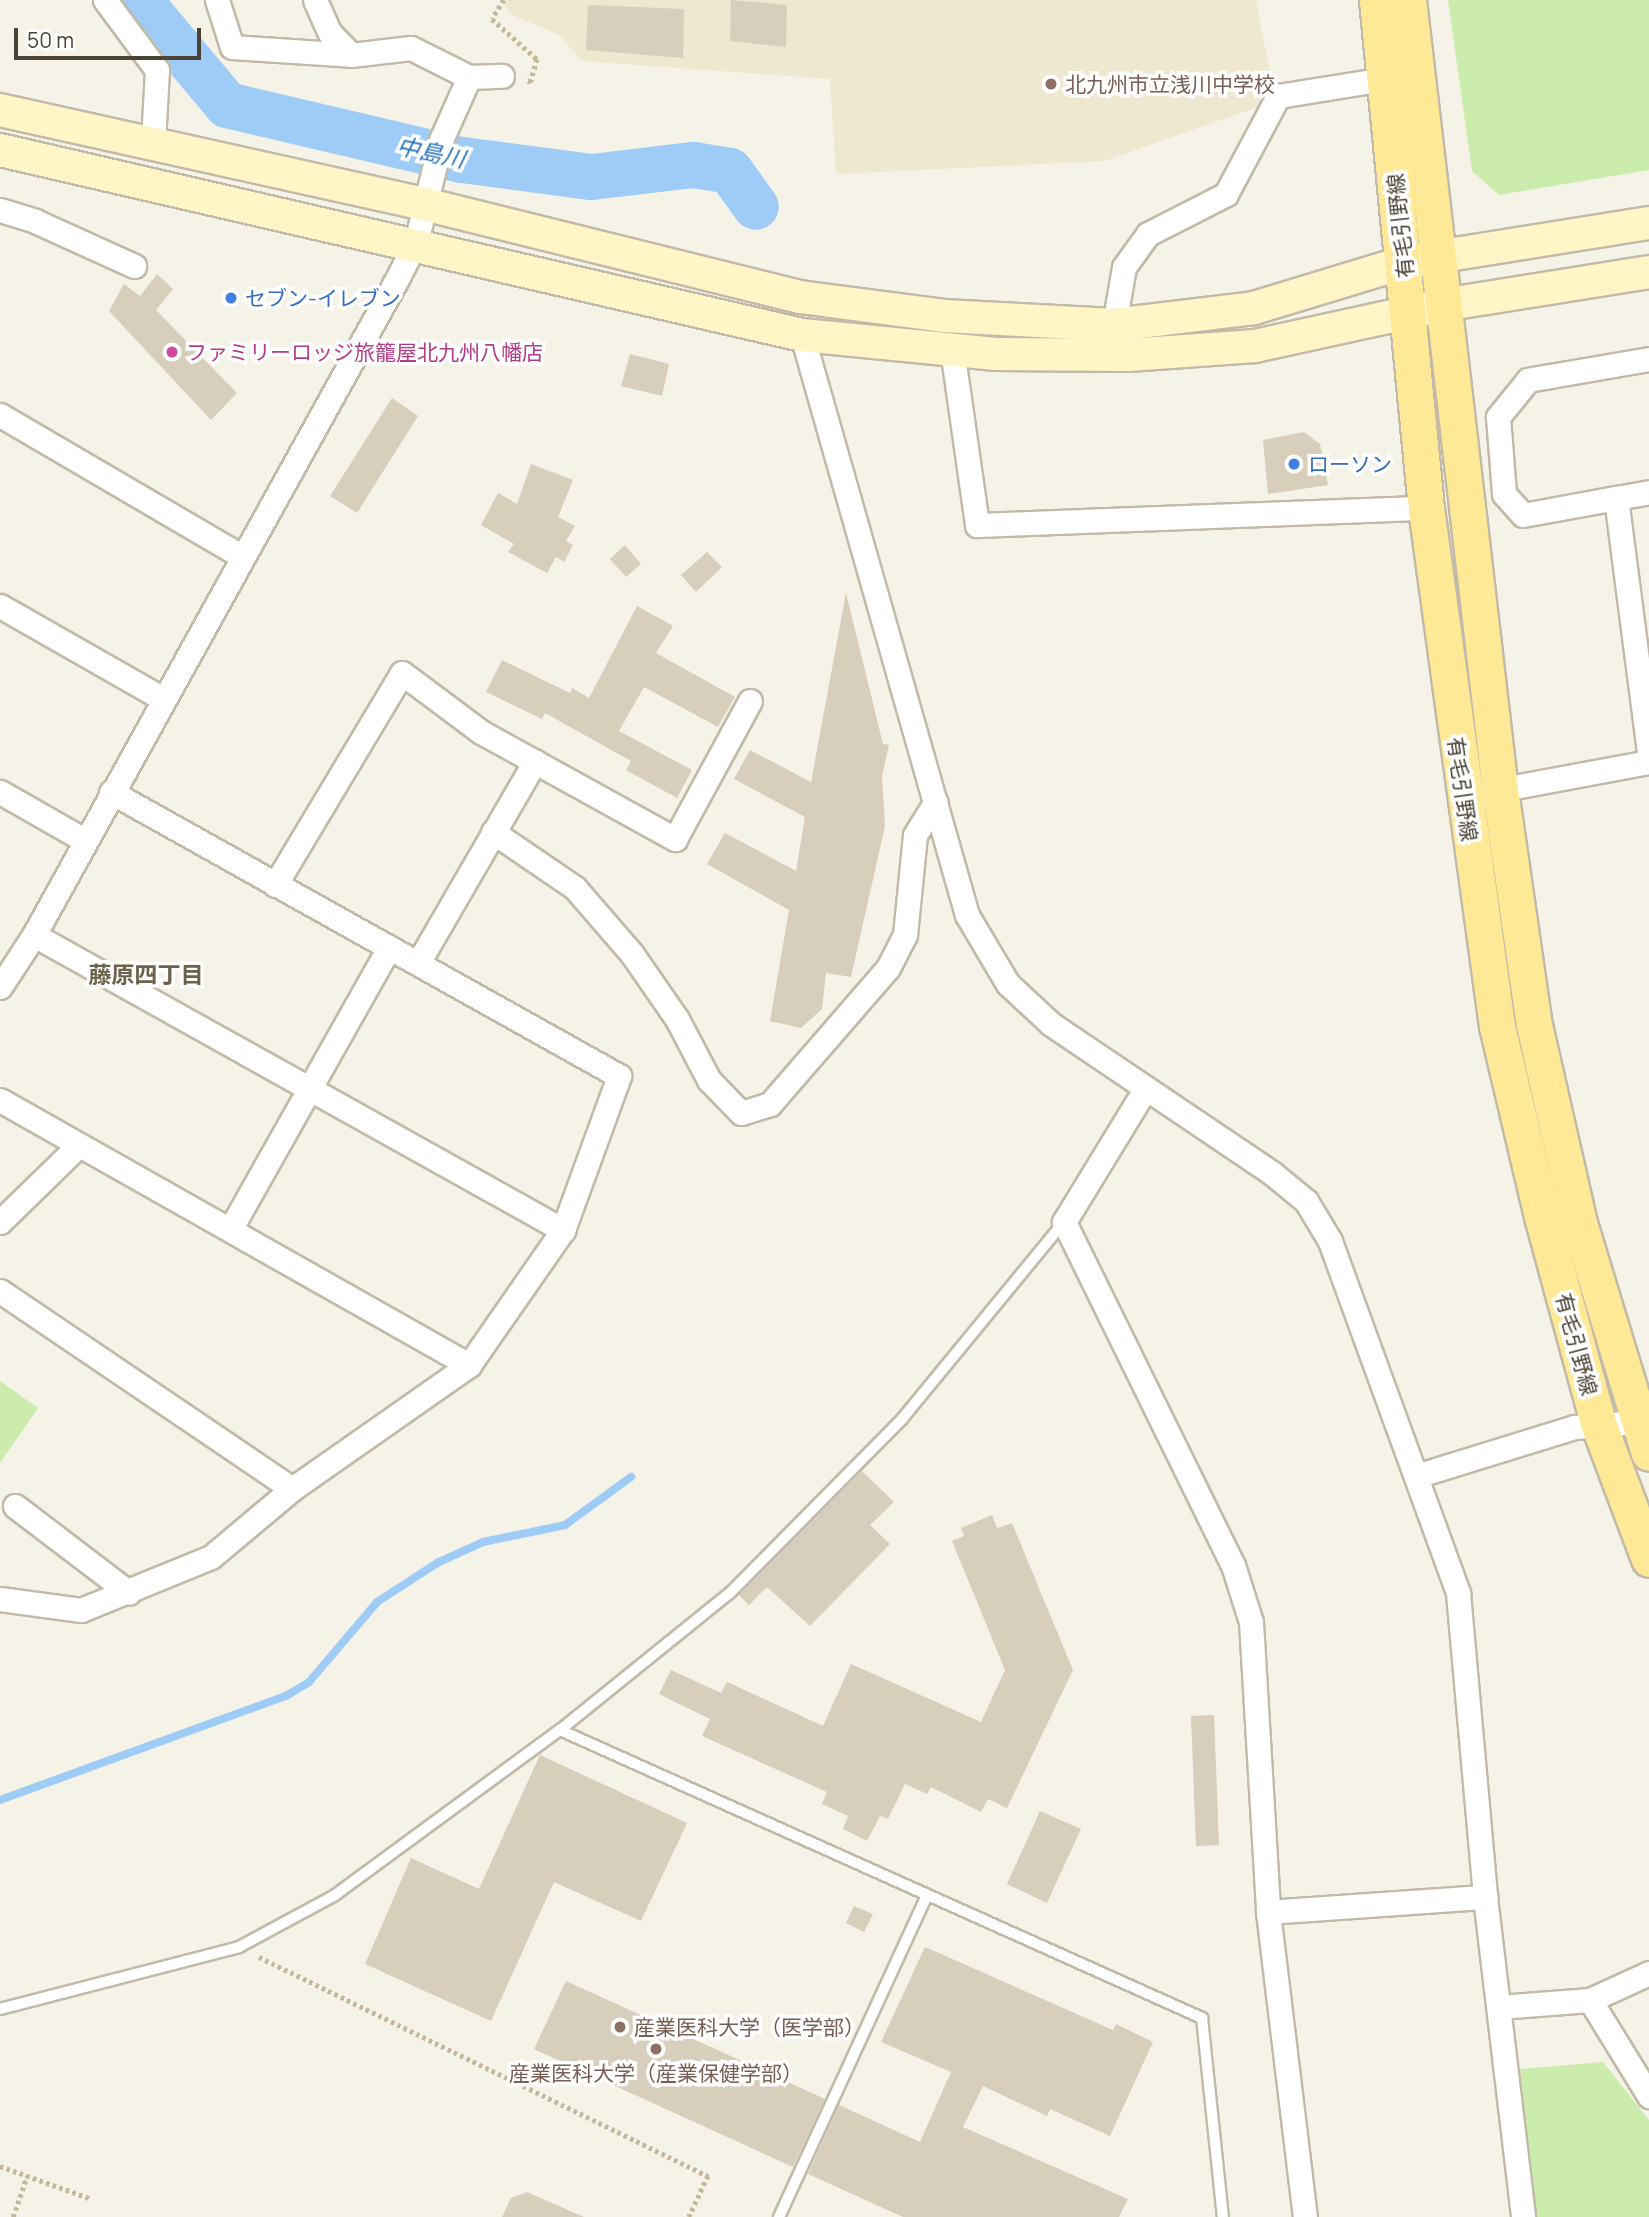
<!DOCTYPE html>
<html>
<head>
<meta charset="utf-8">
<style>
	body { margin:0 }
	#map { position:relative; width:1649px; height:2217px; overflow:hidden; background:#f5f2e7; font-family:Manrope,"Noto Sans JP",sans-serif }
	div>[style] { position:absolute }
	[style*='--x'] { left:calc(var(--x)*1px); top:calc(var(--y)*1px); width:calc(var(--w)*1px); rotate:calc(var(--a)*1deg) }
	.education>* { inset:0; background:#efe8d0 }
	.green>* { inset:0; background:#cbecac }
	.stream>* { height:8px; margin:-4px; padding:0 4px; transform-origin:4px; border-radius:4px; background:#9eccf6 }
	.river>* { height:46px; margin:-23px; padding:0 23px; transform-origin:23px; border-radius:23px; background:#9eccf6 }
	.building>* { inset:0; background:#d7cebb }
	.path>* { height:4.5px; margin-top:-2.25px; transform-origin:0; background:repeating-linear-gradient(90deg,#c4b899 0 3.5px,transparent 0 7px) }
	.roads { filter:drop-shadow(2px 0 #c1baa9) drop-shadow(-2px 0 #c1baa9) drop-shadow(0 2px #c1baa9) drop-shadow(0 -2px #c1baa9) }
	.lane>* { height:10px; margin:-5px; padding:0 5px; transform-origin:5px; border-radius:5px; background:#fff }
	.street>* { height:23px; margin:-11.5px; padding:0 11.5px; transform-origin:11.5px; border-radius:11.5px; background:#fff }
	.secondary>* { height:32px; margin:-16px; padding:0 16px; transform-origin:16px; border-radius:16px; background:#fff5c7 }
	.primary>* { height:35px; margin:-17.5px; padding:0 17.5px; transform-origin:17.5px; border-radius:17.5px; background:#ffe996 }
	.dots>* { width:19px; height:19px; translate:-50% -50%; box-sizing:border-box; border:4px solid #fff; border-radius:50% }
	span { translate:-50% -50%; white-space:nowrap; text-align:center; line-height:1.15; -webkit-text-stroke:7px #fff; paint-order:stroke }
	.education-label { font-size:21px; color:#785e54 }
	.left { translate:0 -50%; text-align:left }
	.street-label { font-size:21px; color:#494235 }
	.shop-label { font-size:21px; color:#366cbe }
	.hotel-label { font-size:21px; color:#b23c85 }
	.water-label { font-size:23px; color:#2572be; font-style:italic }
	.neighbourhood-label { font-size:23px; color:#6c614b; font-weight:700 }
	.scale { position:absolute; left:14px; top:28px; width:187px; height:32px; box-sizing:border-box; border:4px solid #494235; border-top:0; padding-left:9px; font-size:21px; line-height:24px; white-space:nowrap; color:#494235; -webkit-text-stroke:5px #fff; paint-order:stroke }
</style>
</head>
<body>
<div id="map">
	<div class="education">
		<div style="clip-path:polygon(501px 0,1256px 0,1273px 89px,1264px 105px,1104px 161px,836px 174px,830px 79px,582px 61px,559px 35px,510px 14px)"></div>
	</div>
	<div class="green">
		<div style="clip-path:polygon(1448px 0,1649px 0,1649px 170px,1499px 195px,1472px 171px)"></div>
		<div style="clip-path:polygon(0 1381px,38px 1408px,0 1463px)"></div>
		<div style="clip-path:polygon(1603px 2062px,1649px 2120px,1649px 2217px,1535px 2217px,1520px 2069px)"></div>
	</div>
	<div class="stream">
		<div style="--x:0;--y:1800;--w:304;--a:-20"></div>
		<div style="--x:286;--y:1696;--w:27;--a:-31"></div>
		<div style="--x:309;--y:1682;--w:105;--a:-49.6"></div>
		<div style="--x:377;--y:1602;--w:72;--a:-33"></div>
		<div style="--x:437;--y:1563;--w:51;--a:-24.5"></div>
		<div style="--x:483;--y:1542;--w:84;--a:-11.7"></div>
		<div style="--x:565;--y:1525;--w:82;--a:-36"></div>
	</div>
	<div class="river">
		<div style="--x:139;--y:0;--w:137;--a:50"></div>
		<div style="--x:227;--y:105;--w:241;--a:13.2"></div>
		<div style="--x:462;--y:160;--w:131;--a:7.5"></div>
		<div style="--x:592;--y:177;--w:102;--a:-6.8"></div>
		<div style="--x:693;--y:165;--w:37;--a:9"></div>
		<div style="--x:730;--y:171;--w:44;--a:54.2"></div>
	</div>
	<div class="building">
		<div style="clip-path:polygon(731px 0,787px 5px,786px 47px,730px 41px)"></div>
		<div style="clip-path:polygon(588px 5px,684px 9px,683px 58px,586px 50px)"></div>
		<div style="clip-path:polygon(157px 274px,173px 289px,156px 310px,237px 393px,211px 420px,109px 311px,124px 284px,140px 296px)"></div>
		<div style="clip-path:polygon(630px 354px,669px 364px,662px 396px,621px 386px)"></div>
		<div style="clip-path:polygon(392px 398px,418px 416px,357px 513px,330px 496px)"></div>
		<div style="clip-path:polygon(1304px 432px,1320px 444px,1328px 485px,1268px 494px,1263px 440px)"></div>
		<div style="clip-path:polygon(531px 464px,573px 480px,558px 517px,575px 526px,566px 541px,573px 545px,564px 562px,556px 557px,547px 573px,508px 552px,514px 544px,481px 525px,498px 493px,517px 504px)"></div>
		<div style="clip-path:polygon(625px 545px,641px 564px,626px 577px,610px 559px)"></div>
		<div style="clip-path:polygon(707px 552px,722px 567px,696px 592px,681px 575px)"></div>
		<div style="clip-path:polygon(846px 593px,883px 744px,889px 745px,882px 776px,885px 826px,851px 977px,826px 973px,822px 1009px,801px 1028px,770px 1021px,789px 910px,707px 864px,725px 833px,796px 871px,805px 817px,734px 779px,750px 750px,811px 782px)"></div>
		<div style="clip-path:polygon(637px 606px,673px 626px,656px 653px,735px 697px,718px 727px,644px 687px,619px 731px,692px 770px,677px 798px,626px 770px,631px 761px,545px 713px,542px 719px,486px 692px,502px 660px,570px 693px,572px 688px,589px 698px)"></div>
		<div style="clip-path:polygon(862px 1471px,894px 1502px,870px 1525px,890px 1544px,810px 1626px,767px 1587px,749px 1605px,739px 1595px)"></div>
		<div style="clip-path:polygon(992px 1515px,997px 1528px,1012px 1523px,1073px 1670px,1007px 1808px,988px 1799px,981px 1812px,931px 1787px,927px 1794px,905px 1784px,888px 1819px,880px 1816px,867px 1841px,843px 1829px,848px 1816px,822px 1804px,827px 1792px,702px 1736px,710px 1719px,659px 1694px,671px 1670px,721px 1693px,727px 1682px,823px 1726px,851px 1664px,981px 1722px,1005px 1670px,952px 1541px,964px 1536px,961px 1528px)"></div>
		<div style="clip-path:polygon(1214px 1715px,1219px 1845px,1196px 1846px,1191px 1716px)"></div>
		<div style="clip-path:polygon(540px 1755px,687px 1823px,641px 1921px,554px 1882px,491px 2021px,365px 1964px,411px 1858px,479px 1889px)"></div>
		<div style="clip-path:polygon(1040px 1811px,1081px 1829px,1047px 1903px,1007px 1884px)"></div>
		<div style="clip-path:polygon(854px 1906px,873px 1914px,864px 1932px,846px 1923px)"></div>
		<div style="clip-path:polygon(925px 1947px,1113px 2030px,1116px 2024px,1153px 2042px,1110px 2136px,1050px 2109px,1047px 2116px,983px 2086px,963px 2127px,1128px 2199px,1119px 2217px,903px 2217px,808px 2174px,839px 2105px,920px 2142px,951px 2072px,881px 2042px)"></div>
		<div style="clip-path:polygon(566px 1981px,825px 2099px,793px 2167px,534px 2049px)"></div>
		<div style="clip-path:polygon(527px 2192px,584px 2217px,502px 2217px,511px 2198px)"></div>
	</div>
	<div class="path">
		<div style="--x:504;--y:0;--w:22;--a:122"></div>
		<div style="--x:492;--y:19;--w:60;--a:41.6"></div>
		<div style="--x:537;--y:59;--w:24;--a:105"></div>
		<div style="--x:531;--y:82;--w:7;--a:-164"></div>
		<div style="--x:259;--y:1957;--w:500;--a:26"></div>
		<div style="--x:708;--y:2176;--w:45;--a:114.9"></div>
		<div style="--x:0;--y:2166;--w:95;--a:19.8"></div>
		<div style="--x:13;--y:2217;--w:43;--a:-71.1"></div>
	</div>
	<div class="roads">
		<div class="lane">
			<div style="--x:560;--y:1730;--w:704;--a:24.16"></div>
			<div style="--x:1202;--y:2018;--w:200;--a:84"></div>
			<div style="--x:0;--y:2009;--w:247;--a:-14.5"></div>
			<div style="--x:239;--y:1947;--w:109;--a:-28.4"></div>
			<div style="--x:335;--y:1895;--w:279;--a:-36.3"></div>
			<div style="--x:560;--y:1730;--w:218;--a:-38.9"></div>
			<div style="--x:730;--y:1593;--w:245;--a:-45.3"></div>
			<div style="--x:902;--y:1419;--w:255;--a:-50.6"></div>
			<div style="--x:779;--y:2217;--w:354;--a:-65.3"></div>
		</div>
		<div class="street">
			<div style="--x:105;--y:0;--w:87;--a:53.4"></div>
			<div style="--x:157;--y:70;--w:72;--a:93.2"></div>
			<div style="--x:217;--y:0;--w:49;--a:72.3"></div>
			<div style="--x:232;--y:47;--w:119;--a:3.8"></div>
			<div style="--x:351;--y:55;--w:60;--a:-6.7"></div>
			<div style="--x:411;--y:48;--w:65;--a:26.6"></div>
			<div style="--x:315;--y:0;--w:36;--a:66"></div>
			<div style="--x:330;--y:33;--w:30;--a:46"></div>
			<div style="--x:0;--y:210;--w:37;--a:17"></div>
			<div style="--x:35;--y:221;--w:109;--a:24.4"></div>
			<div style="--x:1114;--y:325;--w:59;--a:-80.2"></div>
			<div style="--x:1124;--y:267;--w:41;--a:-54"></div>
			<div style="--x:1148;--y:234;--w:88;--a:-27.1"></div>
			<div style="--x:1226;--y:194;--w:111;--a:-62"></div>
			<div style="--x:1278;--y:96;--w:107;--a:-9.1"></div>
			<div style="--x:802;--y:335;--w:603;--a:74.12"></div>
			<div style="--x:967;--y:915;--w:80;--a:59.3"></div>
			<div style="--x:1008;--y:984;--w:59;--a:42.9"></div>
			<div style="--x:1051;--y:1024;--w:268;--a:34"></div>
			<div style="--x:1273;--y:1174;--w:43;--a:39.3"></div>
			<div style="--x:1306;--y:1201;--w:47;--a:59"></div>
			<div style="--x:1330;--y:1241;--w:375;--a:70"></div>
			<div style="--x:1458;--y:1593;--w:305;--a:84.9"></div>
			<div style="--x:1485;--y:1897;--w:322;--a:83.2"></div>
			<div style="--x:952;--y:349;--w:178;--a:81.9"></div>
			<div style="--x:977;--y:525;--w:449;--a:-2.2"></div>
			<div style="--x:1649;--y:359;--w:123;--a:170.2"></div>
			<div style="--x:1528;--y:380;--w:48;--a:129"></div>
			<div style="--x:1498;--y:417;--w:77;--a:85.5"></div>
			<div style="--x:1504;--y:494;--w:28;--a:48"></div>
			<div style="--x:1523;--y:515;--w:95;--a:-10.4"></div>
			<div style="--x:1616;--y:498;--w:257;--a:82.6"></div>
			<div style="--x:0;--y:415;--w:281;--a:30.3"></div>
			<div style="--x:1616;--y:498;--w:34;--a:-10"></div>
			<div style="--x:0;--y:606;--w:188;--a:29.7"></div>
			<div style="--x:0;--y:792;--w:97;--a:29.7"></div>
			<div style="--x:1487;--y:792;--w:165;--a:-10.5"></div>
			<div style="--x:493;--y:832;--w:99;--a:34.3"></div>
			<div style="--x:575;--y:888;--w:87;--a:49.2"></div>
			<div style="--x:632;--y:954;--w:79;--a:55.3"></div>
			<div style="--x:677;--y:1019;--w:69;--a:62.3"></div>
			<div style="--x:709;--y:1080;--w:46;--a:45.9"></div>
			<div style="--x:741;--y:1113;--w:30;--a:-17"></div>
			<div style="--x:770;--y:1104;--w:180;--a:-49.1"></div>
			<div style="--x:888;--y:968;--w:37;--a:-63"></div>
			<div style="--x:905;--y:935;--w:100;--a:-84.3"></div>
			<div style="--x:915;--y:835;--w:39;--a:-58"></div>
			<div style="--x:275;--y:885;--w:247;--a:-59.1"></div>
			<div style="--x:402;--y:673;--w:99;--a:36.8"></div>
			<div style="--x:481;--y:732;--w:222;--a:28.9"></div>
			<div style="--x:675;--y:839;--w:157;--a:-61.5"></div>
			<div style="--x:34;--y:935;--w:606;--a:29.15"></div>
			<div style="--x:418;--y:963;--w:233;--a:-59.9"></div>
			<div style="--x:0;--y:987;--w:62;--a:-56.8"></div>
			<div style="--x:34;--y:935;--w:750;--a:-61.04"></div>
			<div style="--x:397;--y:279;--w:42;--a:-62.8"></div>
			<div style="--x:416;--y:242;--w:105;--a:-76.2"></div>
			<div style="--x:441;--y:140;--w:69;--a:-66"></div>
			<div style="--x:469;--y:77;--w:33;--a:-2"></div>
			<div style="--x:1144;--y:1091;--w:153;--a:121.4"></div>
			<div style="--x:1064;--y:1222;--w:382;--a:63.8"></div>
			<div style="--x:1233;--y:1565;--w:60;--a:72.5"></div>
			<div style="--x:1251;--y:1622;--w:290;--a:86.6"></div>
			<div style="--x:1268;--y:1912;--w:307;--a:83.1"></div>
			<div style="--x:0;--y:1100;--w:539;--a:29.47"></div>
			<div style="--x:0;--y:1222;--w:109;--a:-44.3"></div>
			<div style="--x:231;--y:1228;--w:322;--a:-60.6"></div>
			<div style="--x:0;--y:1291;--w:353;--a:34.1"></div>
			<div style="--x:1416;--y:1476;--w:165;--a:-17.2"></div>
			<div style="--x:1574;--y:1427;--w:64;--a:-4.5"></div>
			<div style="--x:1638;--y:1422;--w:12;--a:-24"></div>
			<div style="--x:15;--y:1506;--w:143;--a:37.3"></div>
			<div style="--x:0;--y:1599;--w:82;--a:7.7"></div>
			<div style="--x:81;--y:1610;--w:140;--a:-22.2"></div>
			<div style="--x:211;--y:1557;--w:106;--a:-40"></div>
			<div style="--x:292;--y:1489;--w:216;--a:-35"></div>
			<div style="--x:469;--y:1365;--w:165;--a:-55.2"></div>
			<div style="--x:563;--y:1230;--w:164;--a:-70"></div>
			<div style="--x:619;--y:1076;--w:582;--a:-150.79"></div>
			<div style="--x:1268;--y:1912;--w:218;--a:-4"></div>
			<div style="--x:1590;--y:2000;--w:113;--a:58.4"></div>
			<div style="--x:1499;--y:2007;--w:91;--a:-4.4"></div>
			<div style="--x:1590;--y:2000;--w:65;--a:-24.6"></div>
		</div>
		<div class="secondary">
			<div style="--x:0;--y:110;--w:434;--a:12.5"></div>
			<div style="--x:424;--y:204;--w:387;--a:13.9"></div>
			<div style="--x:800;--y:297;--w:145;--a:7.5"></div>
			<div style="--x:944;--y:316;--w:170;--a:3"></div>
			<div style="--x:1114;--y:325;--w:141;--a:-6.9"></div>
			<div style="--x:1254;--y:308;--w:158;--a:-16.9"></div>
			<div style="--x:1405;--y:262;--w:247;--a:-9.1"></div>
			<div style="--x:0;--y:150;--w:823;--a:12.99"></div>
			<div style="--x:802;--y:335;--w:195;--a:5.6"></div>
			<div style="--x:996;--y:354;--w:132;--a:0.4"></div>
			<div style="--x:1128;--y:355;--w:127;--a:-4.1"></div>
			<div style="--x:1255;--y:346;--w:192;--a:-12.3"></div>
			<div style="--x:1443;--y:305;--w:209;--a:-9.1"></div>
		</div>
		<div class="primary">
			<div style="--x:1377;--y:0;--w:510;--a:84.49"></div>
			<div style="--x:1426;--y:508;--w:523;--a:82.2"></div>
			<div style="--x:1497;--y:1026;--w:199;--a:76.7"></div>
			<div style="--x:1543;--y:1220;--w:210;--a:74.8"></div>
			<div style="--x:1598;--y:1423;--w:145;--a:69.4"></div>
			<div style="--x:1408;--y:0;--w:795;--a:83.36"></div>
			<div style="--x:1500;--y:790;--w:237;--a:81.8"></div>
			<div style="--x:1534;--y:1025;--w:203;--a:77.2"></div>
			<div style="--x:1579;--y:1223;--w:240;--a:73.1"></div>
		</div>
	</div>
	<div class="dots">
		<div style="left:1051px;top:84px;background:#8d6e63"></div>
		<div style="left:231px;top:298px;background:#3f7fe0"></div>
		<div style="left:172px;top:352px;background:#d1479c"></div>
		<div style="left:1294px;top:464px;background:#3f7fe0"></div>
		<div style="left:620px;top:2027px;background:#8d6e63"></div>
		<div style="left:656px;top:2049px;background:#8d6e63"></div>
	</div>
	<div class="education-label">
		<span class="left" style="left:1065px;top:84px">北九州市立浅川中学校</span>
		<span class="left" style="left:634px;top:2027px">産業医科大学（医学部）</span>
		<span style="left:656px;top:2073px">産業医科大学（産業保健学部）</span>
	</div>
	<div class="street-label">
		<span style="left:1400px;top:226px;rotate:-96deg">有毛引野線</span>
		<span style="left:1463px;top:789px;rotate:82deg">有毛引野線</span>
		<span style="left:1577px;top:1344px;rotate:75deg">有毛引野線</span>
	</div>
	<div class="shop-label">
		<span class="left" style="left:245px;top:298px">セブン-イレブン</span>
		<span class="left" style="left:1308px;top:464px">ローソン</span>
	</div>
	<div class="hotel-label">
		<span class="left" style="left:186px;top:352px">ファミリーロッジ旅籠屋北九州八幡店</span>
	</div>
	<div class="water-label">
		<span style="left:431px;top:152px;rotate:12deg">中島川</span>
	</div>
	<div class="neighbourhood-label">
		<span style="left:146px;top:974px">藤原四丁目</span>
	</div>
	<div class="scale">50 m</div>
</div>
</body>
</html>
